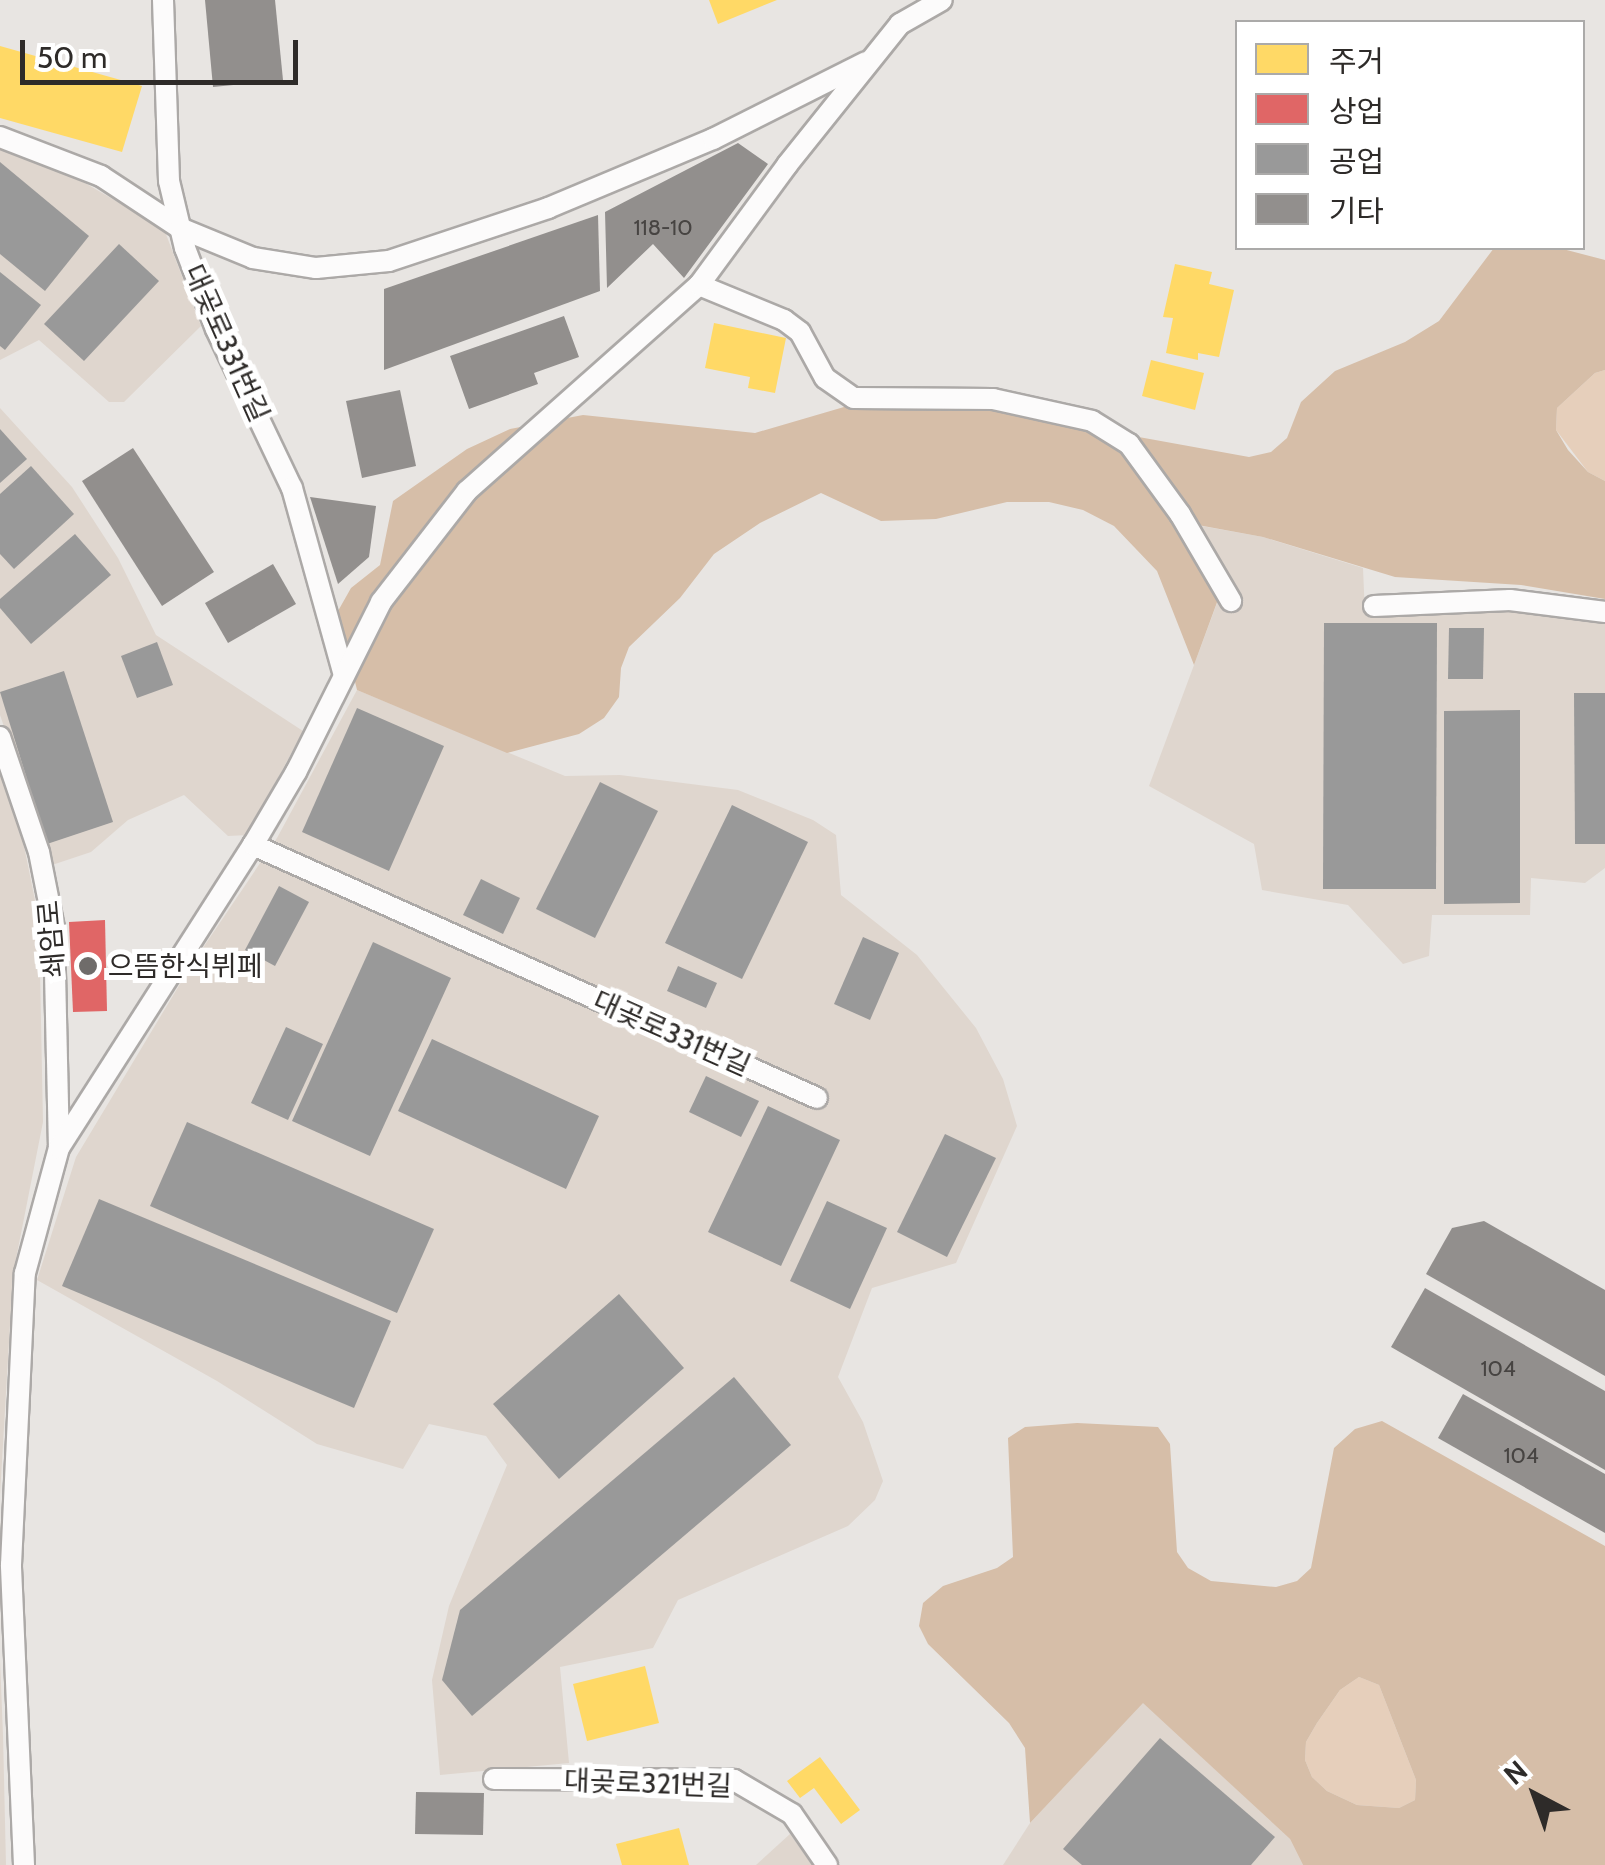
<!DOCTYPE html>
<html>
<head>
<meta charset="utf-8">
<style>
	body { margin:0 }
	#map { position:relative; width:1605px; height:1865px; overflow:hidden; background:#e8e5e2; font-family:Cabin,"Noto Sans KR",sans-serif }
	div>[style] { position:absolute }
	[style*='--x'] { left:calc(var(--x)*1px); top:calc(var(--y)*1px); width:calc(var(--w)*1px); rotate:calc(var(--a)*1deg) }
	.built>* { inset:0; background:#dfd6ce }
	.green>* { inset:0; background:#e6cfbb }
	.forest>* { inset:0; background:#d6bea8 }
	.homes>* { inset:0; background:#ffd966 }
	.shops>* { inset:0; background:#e06666 }
	.industry>* { inset:0; background:#999 }
	.building>* { inset:0; background:#928f8d }
	.roads { filter:drop-shadow(2px 0 #aca9a7) drop-shadow(-2px 0 #aca9a7) drop-shadow(0 2px #aca9a7) drop-shadow(0 -2px #aca9a7) }
	.service>* { height:20px; margin:-10px; padding:0 10px; transform-origin:10px; border-radius:10px; background:#fcfbfb }
	.dots>* { width:28px; height:28px; translate:-50% -50%; box-sizing:border-box; border:5px solid #fff; border-radius:50% }
	span { translate:-50% -50%; white-space:nowrap; text-align:center; line-height:1.15; -webkit-text-stroke:10px #fff; paint-order:stroke }
	.number-label { font-size:22px; color:#474442 }
	.number-label span { -webkit-text-stroke-width:0 }
	.street-label { font-size:28px; color:#2e2b29 }
	.poi-label { font-size:28px; color:#2e2b29 }
	.left { translate:0 -50%; text-align:left }
	.legend { position:absolute; left:1235px; top:20px; width:350px; height:230px; box-sizing:border-box; background:#fff; border:2px solid #abaaa9; margin:0; padding:12px 18px; list-style:none; font-size:30px; color:#2e2b29 }
	.legend li { display:flex; align-items:center; gap:20px; height:50px }
	.legend b { width:50px; border:2px solid #abaaa9 }
	.north { position:absolute; left:1485px; top:1745px; width:100px; height:100px; -webkit-text-stroke:8px #fff; paint-order:stroke; rotate:319deg; font-size:28px; font-weight:700; line-height:40px; text-align:center; color:#2e2b29 }
	.north::after { content:''; display:block; margin:auto; width:35px; height:45px; background:#2e2b29; clip-path:polygon(50% 0,100% 100%,50% 72%,0 100%) }
	.scale { position:absolute; left:20px; top:40px; width:278px; height:45px; box-sizing:border-box; border:5px solid #2e2b29; border-top:0; padding-left:12px; font-size:30px; line-height:35px; white-space:nowrap; color:#2e2b29; -webkit-text-stroke:8px #fff; paint-order:stroke }
</style>
</head>
<body>
<div id="map">
	<div class="built">
		<div style="clip-path:polygon(0 148px,85px 183px,164px 229px,201px 326px,124px 402px,109px 402px,39px 340px,0 360px)"></div>
		<div style="clip-path:polygon(0 408px,72px 487px,118px 558px,156px 635px,303px 731px,248px 835px,228px 836px,184px 795px,128px 820px,91px 852px,52px 865px,0 715px)"></div>
		<div style="clip-path:polygon(1185px 523px,1263px 537px,1363px 568px,1365px 615px,1512px 611px,1605px 624px,1605px 868px,1585px 883px,1531px 878px,1530px 915px,1432px 915px,1429px 956px,1403px 964px,1348px 905px,1262px 890px,1254px 844px,1149px 786px,1223px 587px)"></div>
		<div style="clip-path:polygon(357px 690px,565px 776px,620px 775px,738px 790px,813px 820px,836px 835px,841px 895px,917px 955px,976px 1028px,1003px 1079px,1017px 1126px,956px 1263px,872px 1288px,838px 1377px,863px 1422px,883px 1481px,875px 1500px,848px 1526px,678px 1600px,653px 1648px,560px 1667px,569px 1763px,440px 1775px,432px 1680px,449px 1606px,507px 1465px,486px 1436px,429px 1424px,403px 1469px,317px 1444px,217px 1381px,37px 1280px,76px 1157px,192px 964px,277px 838px)"></div>
		<div style="clip-path:polygon(0 775px,23px 841px,39px 920px,43px 1122px,13px 1274px,0 1495px)"></div>
		<div style="clip-path:polygon(0 1660px,3px 1735px,6px 1865px,0 1865px)"></div>
		<div style="clip-path:polygon(1143px 1702px,1290px 1839px,1303px 1865px,1003px 1865px,1030px 1823px)"></div>
		<div style="clip-path:polygon(790px 1834px,812px 1865px,756px 1865px)"></div>
	</div>
	<div class="green">
		<div style="clip-path:polygon(1605px 370px,1605px 481px,1588px 472px,1556px 430px,1557px 408px,1595px 373px)"></div>
		<div style="clip-path:polygon(1359px 1677px,1379px 1685px,1416px 1780px,1415px 1800px,1399px 1808px,1357px 1805px,1327px 1791px,1312px 1777px,1305px 1760px,1306px 1742px,1317px 1723px,1340px 1690px)"></div>
	</div>
	<div class="forest">
		<div style="clip-path:polygon(1494px 248px,1559px 248px,1605px 260px,1605px 370px,1595px 373px,1557px 408px,1556px 430px,1568px 450px,1588px 472px,1605px 481px,1605px 599px,1521px 585px,1395px 577px,1263px 537px,1187px 523px,1223px 586px,1194px 665px,1157px 571px,1114px 526px,1083px 510px,1049px 502px,1007px 502px,936px 519px,881px 521px,821px 493px,760px 523px,714px 554px,680px 598px,629px 647px,621px 668px,619px 697px,604px 718px,579px 734px,507px 753px,357px 690px,338px 611px,351px 588px,380px 565px,393px 501px,467px 449px,510px 429px,583px 415px,755px 433px,844px 407px,886px 406px,995px 411px,1249px 457px,1271px 452px,1287px 438px,1301px 402px,1335px 371px,1405px 342px,1439px 321px)"></div>
		<div style="clip-path:polygon(evenodd,1382px 1421px,1605px 1546px,1605px 1865px,1303px 1865px,1290px 1839px,1143px 1703px,1030px 1823px,1025px 1748px,1009px 1723px,928px 1644px,919px 1626px,923px 1603px,943px 1586px,997px 1568px,1013px 1557px,1008px 1438px,1025px 1427px,1077px 1423px,1158px 1427px,1170px 1444px,1177px 1552px,1188px 1568px,1211px 1581px,1276px 1587px,1297px 1581px,1311px 1568px,1334px 1448px,1355px 1429px,1382px 1421px,1359px 1677px,1379px 1685px,1416px 1780px,1415px 1800px,1399px 1808px,1357px 1805px,1327px 1791px,1312px 1777px,1305px 1760px,1306px 1742px,1317px 1723px,1340px 1690px,1359px 1677px)"></div>
	</div>
	<div class="homes">
		<div style="clip-path:polygon(709px 0,777px 0,718px 24px)"></div>
		<div style="clip-path:polygon(0 46px,142px 86px,122px 152px,0 118px)"></div>
		<div style="clip-path:polygon(1175px 264px,1212px 272px,1209px 284px,1234px 290px,1219px 357px,1198px 353px,1198px 360px,1166px 353px,1173px 318px,1163px 317px)"></div>
		<div style="clip-path:polygon(714px 323px,786px 338px,775px 393px,748px 388px,750px 377px,705px 368px)"></div>
		<div style="clip-path:polygon(1151px 360px,1204px 373px,1195px 410px,1142px 396px)"></div>
		<div style="clip-path:polygon(645px 1666px,659px 1723px,587px 1741px,573px 1684px)"></div>
		<div style="clip-path:polygon(820px 1757px,860px 1810px,841px 1824px,814px 1788px,800px 1798px,787px 1781px)"></div>
		<div style="clip-path:polygon(679px 1828px,689px 1865px,622px 1865px,616px 1844px)"></div>
	</div>
	<div class="shops">
		<div style="clip-path:polygon(105px 920px,107px 1011px,73px 1012px,69px 922px)"></div>
	</div>
	<div class="industry">
		<div style="clip-path:polygon(0 162px,89px 236px,45px 291px,0 254px)"></div>
		<div style="clip-path:polygon(119px 244px,159px 281px,84px 361px,44px 324px)"></div>
		<div style="clip-path:polygon(0 272px,41px 305px,5px 350px,0 346px)"></div>
		<div style="clip-path:polygon(0 429px,27px 459px,0 483px)"></div>
		<div style="clip-path:polygon(31px 466px,74px 514px,14px 569px,0 554px,0 494px)"></div>
		<div style="clip-path:polygon(75px 534px,111px 575px,31px 644px,0 608px,0 599px)"></div>
		<div style="clip-path:polygon(1324px 623px,1437px 623px,1436px 889px,1323px 889px)"></div>
		<div style="clip-path:polygon(1449px 628px,1484px 628px,1483px 679px,1448px 679px)"></div>
		<div style="clip-path:polygon(157px 642px,173px 685px,137px 698px,121px 656px)"></div>
		<div style="clip-path:polygon(64px 671px,113px 822px,47px 844px,0 692px)"></div>
		<div style="clip-path:polygon(1574px 693px,1605px 693px,1605px 844px,1575px 844px)"></div>
		<div style="clip-path:polygon(357px 708px,444px 746px,389px 871px,302px 832px)"></div>
		<div style="clip-path:polygon(1520px 710px,1520px 903px,1444px 904px,1444px 711px)"></div>
		<div style="clip-path:polygon(600px 782px,658px 811px,595px 938px,536px 909px)"></div>
		<div style="clip-path:polygon(732px 805px,808px 842px,742px 979px,665px 943px)"></div>
		<div style="clip-path:polygon(481px 879px,520px 898px,503px 934px,463px 915px)"></div>
		<div style="clip-path:polygon(279px 886px,309px 902px,275px 966px,245px 950px)"></div>
		<div style="clip-path:polygon(863px 937px,899px 953px,870px 1020px,834px 1004px)"></div>
		<div style="clip-path:polygon(373px 942px,451px 978px,370px 1156px,292px 1121px)"></div>
		<div style="clip-path:polygon(678px 966px,717px 983px,706px 1008px,667px 991px)"></div>
		<div style="clip-path:polygon(286px 1027px,323px 1044px,288px 1120px,251px 1103px)"></div>
		<div style="clip-path:polygon(432px 1039px,599px 1116px,566px 1189px,398px 1111px)"></div>
		<div style="clip-path:polygon(706px 1076px,759px 1101px,741px 1137px,689px 1112px)"></div>
		<div style="clip-path:polygon(768px 1106px,840px 1140px,781px 1266px,708px 1232px)"></div>
		<div style="clip-path:polygon(187px 1122px,434px 1229px,397px 1313px,150px 1206px)"></div>
		<div style="clip-path:polygon(945px 1134px,996px 1158px,947px 1257px,897px 1232px)"></div>
		<div style="clip-path:polygon(99px 1199px,391px 1321px,354px 1408px,62px 1286px)"></div>
		<div style="clip-path:polygon(827px 1201px,887px 1228px,850px 1309px,790px 1281px)"></div>
		<div style="clip-path:polygon(619px 1294px,684px 1368px,559px 1479px,493px 1404px)"></div>
		<div style="clip-path:polygon(734px 1377px,791px 1445px,472px 1716px,442px 1680px,460px 1610px)"></div>
		<div style="clip-path:polygon(1160px 1738px,1275px 1837px,1251px 1865px,1082px 1865px,1063px 1849px)"></div>
	</div>
	<div class="building">
		<div style="clip-path:polygon(205px 0,275px 0,283px 80px,213px 87px)"></div>
		<div style="clip-path:polygon(738px 143px,768px 164px,684px 278px,653px 244px,607px 288px,605px 212px)"></div>
		<div style="clip-path:polygon(598px 215px,600px 291px,384px 370px,384px 289px)"></div>
		<div style="clip-path:polygon(564px 316px,579px 357px,534px 373px,538px 384px,469px 409px,450px 356px)"></div>
		<div style="clip-path:polygon(400px 390px,416px 466px,362px 478px,346px 401px)"></div>
		<div style="clip-path:polygon(133px 448px,214px 572px,162px 606px,82px 481px)"></div>
		<div style="clip-path:polygon(310px 497px,376px 506px,369px 557px,338px 584px)"></div>
		<div style="clip-path:polygon(273px 564px,296px 604px,228px 643px,205px 603px)"></div>
		<div style="clip-path:polygon(1484px 1221px,1605px 1290px,1605px 1376px,1426px 1274px,1452px 1228px)"></div>
		<div style="clip-path:polygon(1425px 1288px,1605px 1391px,1605px 1470px,1391px 1347px)"></div>
		<div style="clip-path:polygon(1463px 1394px,1605px 1474px,1605px 1533px,1438px 1438px)"></div>
		<div style="clip-path:polygon(416px 1792px,484px 1793px,483px 1835px,415px 1834px)"></div>
	</div>
	<div class="roads">
		<div class="service">
			<div style="--x:163;--y:0;--w:181;--a:88.1"></div>
			<div style="--x:169;--y:181;--w:69;--a:76.6"></div>
			<div style="--x:185;--y:248;--w:87;--a:69.1"></div>
			<div style="--x:216;--y:329;--w:176;--a:64.5"></div>
			<div style="--x:292;--y:488;--w:194;--a:74.5"></div>
			<div style="--x:0;--y:137;--w:108;--a:21.1"></div>
			<div style="--x:101;--y:176;--w:95;--a:33.4"></div>
			<div style="--x:180;--y:228;--w:79;--a:22.3"></div>
			<div style="--x:253;--y:258;--w:64;--a:9"></div>
			<div style="--x:316;--y:268;--w:73;--a:-5.5"></div>
			<div style="--x:389;--y:261;--w:168;--a:-18.4"></div>
			<div style="--x:548;--y:208;--w:179;--a:-22.7"></div>
			<div style="--x:713;--y:139;--w:171;--a:-26.7"></div>
			<div style="--x:699;--y:285;--w:92;--a:22.4"></div>
			<div style="--x:784;--y:320;--w:20;--a:37"></div>
			<div style="--x:800;--y:332;--w:52;--a:61.5"></div>
			<div style="--x:825;--y:378;--w:35;--a:35"></div>
			<div style="--x:854;--y:398;--w:139;--a:0.4"></div>
			<div style="--x:993;--y:399;--w:101;--a:12.5"></div>
			<div style="--x:1092;--y:421;--w:44;--a:31.9"></div>
			<div style="--x:1129;--y:444;--w:87;--a:53.9"></div>
			<div style="--x:1180;--y:514;--w:101;--a:59.6"></div>
			<div style="--x:1374;--y:606;--w:136;--a:-2.5"></div>
			<div style="--x:1510;--y:600;--w:96;--a:7.2"></div>
			<div style="--x:0;--y:737;--w:121;--a:71.3"></div>
			<div style="--x:39;--y:852;--w:77;--a:78.8"></div>
			<div style="--x:54;--y:928;--w:218;--a:88.7"></div>
			<div style="--x:253;--y:845;--w:618;--a:24.16"></div>
			<div style="--x:494;--y:1779;--w:240;--a:0.2"></div>
			<div style="--x:734;--y:1780;--w:67;--a:30.4"></div>
			<div style="--x:792;--y:1814;--w:62;--a:55.5"></div>
			<div style="--x:24;--y:1865;--w:300;--a:-92.5"></div>
			<div style="--x:11;--y:1565;--w:292;--a:-87.3"></div>
			<div style="--x:25;--y:1273;--w:130;--a:-74.8"></div>
			<div style="--x:59;--y:1148;--w:360;--a:-57.4"></div>
			<div style="--x:253;--y:845;--w:85;--a:-59.5"></div>
			<div style="--x:296;--y:772;--w:190;--a:-63.4"></div>
			<div style="--x:381;--y:602;--w:140;--a:-52.2"></div>
			<div style="--x:467;--y:491;--w:310;--a:-41.6"></div>
			<div style="--x:699;--y:285;--w:149;--a:-53.7"></div>
			<div style="--x:787;--y:165;--w:181;--a:-51.3"></div>
			<div style="--x:900;--y:24;--w:48;--a:-29.7"></div>
		</div>
	</div>
	<div class="dots">
		<div style="left:88px;top:966px;background:#6f6c6a"></div>
	</div>
	<div class="number-label">
		<span style="left:663px;top:228px">118-10</span>
		<span style="left:1498px;top:1369px">104</span>
		<span style="left:1521px;top:1456px">104</span>
	</div>
	<div class="street-label">
		<span style="left:227px;top:343px;rotate:66deg">대곶로331번길</span>
		<span style="left:51px;top:939px;rotate:-95deg">쇄암로</span>
		<span style="left:672px;top:1033px;rotate:24deg">대곶로331번길</span>
		<span style="left:648px;top:1783px;rotate:2deg">대곶로321번길</span>
	</div>
	<div class="poi-label">
		<span class="left" style="left:108px;top:966px">으뜸한식뷔페</span>
	</div>
	<ul class="legend">
	<li><b style="height:28px;background:#ffd966"></b>주거</li>
	<li><b style="height:28px;background:#e06666"></b>상업</li>
	<li><b style="height:28px;background:#999"></b>공업</li>
	<li><b style="height:28px;background:#928f8d"></b>기타</li>
	</ul>
	<div class="north">N</div>
	<div class="scale">50 m</div>
</div>
</body>
</html>
